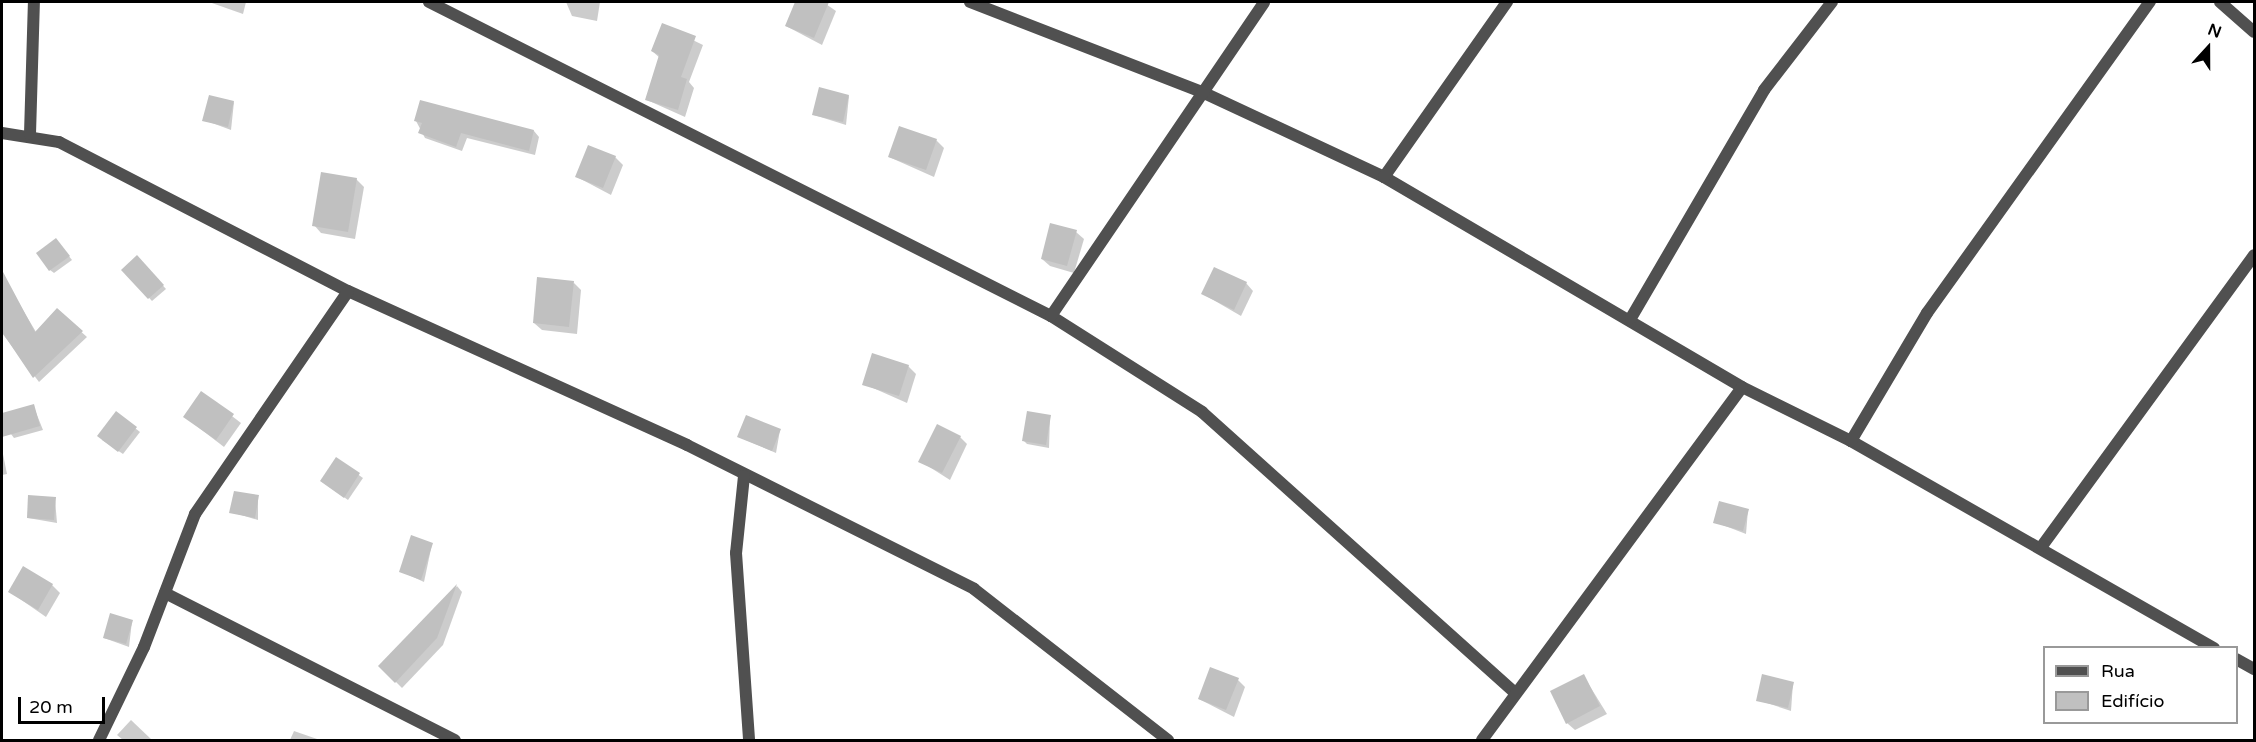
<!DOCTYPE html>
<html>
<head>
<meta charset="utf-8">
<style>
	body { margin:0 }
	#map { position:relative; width:2256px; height:742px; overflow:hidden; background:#fff; font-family:"Varela Round",sans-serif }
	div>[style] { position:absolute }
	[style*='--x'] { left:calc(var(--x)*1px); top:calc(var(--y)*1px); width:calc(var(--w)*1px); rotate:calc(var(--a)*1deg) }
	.shadow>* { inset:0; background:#0003 }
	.building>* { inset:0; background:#c0c0c0 }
	.street>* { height:12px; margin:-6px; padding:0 6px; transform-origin:6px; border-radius:6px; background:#505050 }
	span { translate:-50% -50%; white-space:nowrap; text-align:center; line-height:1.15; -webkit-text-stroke:4.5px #fff; paint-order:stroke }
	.frame { position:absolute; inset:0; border:3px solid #000; pointer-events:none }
	.legend { position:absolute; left:2043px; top:646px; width:195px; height:78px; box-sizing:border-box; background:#fff; border:2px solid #999; margin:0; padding:8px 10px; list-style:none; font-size:18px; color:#000 }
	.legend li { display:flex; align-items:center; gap:12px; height:30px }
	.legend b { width:30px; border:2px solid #999 }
	.north { position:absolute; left:2178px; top:18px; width:60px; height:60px; -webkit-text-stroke:4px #fff; paint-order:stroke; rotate:21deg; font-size:16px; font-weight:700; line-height:24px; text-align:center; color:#000 }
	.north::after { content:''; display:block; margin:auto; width:21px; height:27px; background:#000; clip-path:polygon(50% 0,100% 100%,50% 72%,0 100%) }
	.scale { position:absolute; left:18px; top:697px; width:87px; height:27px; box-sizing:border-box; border:3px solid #000; border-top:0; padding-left:8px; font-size:18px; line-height:21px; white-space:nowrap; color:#000; -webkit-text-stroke:4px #fff; paint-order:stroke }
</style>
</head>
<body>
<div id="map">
	<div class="shadow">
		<div style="clip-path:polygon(209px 2px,246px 2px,243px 14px)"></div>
		<div style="clip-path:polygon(566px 2px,600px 2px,597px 21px,572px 16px)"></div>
		<div style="clip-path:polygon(796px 2px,823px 2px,836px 11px,822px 45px,786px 26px)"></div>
		<div style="clip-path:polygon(662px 25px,703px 45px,689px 82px,694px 88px,685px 117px,647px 100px,660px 58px,652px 51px)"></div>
		<div style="clip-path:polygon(849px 96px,846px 125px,814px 115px)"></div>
		<div style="clip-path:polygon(234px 102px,231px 130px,204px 120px)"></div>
		<div style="clip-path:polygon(416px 121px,534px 131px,539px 137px,535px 155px,467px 138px,462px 151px,425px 138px)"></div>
		<div style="clip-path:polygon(936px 140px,944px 148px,934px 177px,889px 157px)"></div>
		<div style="clip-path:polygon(615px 157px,623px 165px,611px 195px,577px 177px)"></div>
		<div style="clip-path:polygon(356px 179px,364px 187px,355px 239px,321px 233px,314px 225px)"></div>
		<div style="clip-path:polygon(1076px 232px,1084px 239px,1074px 273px,1050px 266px,1042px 259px)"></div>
		<div style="clip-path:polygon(59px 243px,72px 260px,54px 273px,50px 270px)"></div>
		<div style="clip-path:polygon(137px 257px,166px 289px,152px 301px,123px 270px)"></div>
		<div style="clip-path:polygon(574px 283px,581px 290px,577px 334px,542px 330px,534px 323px)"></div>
		<div style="clip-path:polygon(1246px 283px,1253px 291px,1241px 316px,1203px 294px)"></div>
		<div style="clip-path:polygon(14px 295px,36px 332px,57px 310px,87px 337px,39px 382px,2px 333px,2px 302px)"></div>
		<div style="clip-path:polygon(908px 366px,916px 374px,907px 403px,864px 384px)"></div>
		<div style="clip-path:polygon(202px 393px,241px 423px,224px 447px,185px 417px)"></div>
		<div style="clip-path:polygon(33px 405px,43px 430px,14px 438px,11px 434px)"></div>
		<div style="clip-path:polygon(116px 413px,140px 432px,123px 454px,102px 440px)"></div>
		<div style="clip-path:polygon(1050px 417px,1049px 448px,1027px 444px,1024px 441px)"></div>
		<div style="clip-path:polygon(780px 430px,776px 453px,739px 437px)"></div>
		<div style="clip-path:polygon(960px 437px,967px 444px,950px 480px,920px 461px)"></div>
		<div style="clip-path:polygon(2px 449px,7px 474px,2px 475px)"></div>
		<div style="clip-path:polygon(336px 459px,363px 478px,348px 500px,321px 481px)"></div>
		<div style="clip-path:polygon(258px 497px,258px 520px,231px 512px)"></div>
		<div style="clip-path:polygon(55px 499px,57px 523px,28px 518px)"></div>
		<div style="clip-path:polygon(1748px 510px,1746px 534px,1715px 522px)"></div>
		<div style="clip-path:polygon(432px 544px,424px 582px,400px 571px)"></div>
		<div style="clip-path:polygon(52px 585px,60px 593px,46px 617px,10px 592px)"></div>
		<div style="clip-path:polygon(457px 586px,462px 592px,443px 645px,402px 688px,380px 666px)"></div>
		<div style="clip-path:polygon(132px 621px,129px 647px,104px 638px)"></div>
		<div style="clip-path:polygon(1583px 675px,1607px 714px,1575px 730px,1567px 723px)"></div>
		<div style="clip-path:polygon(1238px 680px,1245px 687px,1234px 717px,1199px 699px)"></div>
		<div style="clip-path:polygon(1793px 683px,1791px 711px,1758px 700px)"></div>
		<div style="clip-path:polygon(131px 720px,152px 740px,123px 740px,117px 735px)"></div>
		<div style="clip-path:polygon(294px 731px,320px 740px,290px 740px)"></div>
	</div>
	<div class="building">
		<div style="clip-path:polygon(795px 2px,829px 2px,814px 38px,785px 26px)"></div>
		<div style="clip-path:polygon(662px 23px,696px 36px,681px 77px,687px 79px,678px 110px,645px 100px,659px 55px,651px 51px)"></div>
		<div style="clip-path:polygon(819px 87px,849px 95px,843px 122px,812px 115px)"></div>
		<div style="clip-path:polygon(209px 95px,234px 101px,228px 127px,202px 121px)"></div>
		<div style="clip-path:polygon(420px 100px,534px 130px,529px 151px,461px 133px,456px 147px,418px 133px,422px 123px,414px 121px)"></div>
		<div style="clip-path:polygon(899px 126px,937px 139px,926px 170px,888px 157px)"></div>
		<div style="clip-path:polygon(588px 145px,616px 156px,603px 188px,575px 177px)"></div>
		<div style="clip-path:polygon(321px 172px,357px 178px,348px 232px,312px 226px)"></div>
		<div style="clip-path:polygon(1050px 223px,1077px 230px,1067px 266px,1041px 259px)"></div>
		<div style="clip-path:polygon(56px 238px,70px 256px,49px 271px,36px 253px)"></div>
		<div style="clip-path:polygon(137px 255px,164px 285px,148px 299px,121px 270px)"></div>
		<div style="clip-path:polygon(1214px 267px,1247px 282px,1234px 310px,1201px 294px)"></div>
		<div style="clip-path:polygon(2px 270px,35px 332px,57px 308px,83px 331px,33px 378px,2px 332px)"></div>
		<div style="clip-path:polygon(537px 277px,574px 281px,569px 327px,533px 323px)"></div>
		<div style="clip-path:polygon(872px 353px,909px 365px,899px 396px,862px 385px)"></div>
		<div style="clip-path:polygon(201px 391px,234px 414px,216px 440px,183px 417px)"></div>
		<div style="clip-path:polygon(34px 404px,40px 426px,2px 437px,2px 413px)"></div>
		<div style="clip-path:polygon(116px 411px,137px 427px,118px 452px,97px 436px)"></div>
		<div style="clip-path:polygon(1027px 411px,1051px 415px,1046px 445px,1022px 441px)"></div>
		<div style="clip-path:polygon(746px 415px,781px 429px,772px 451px,737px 437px)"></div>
		<div style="clip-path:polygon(937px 424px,961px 436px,942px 473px,918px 462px)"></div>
		<div style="clip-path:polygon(336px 457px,360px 473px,344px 498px,320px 481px)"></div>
		<div style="clip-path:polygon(234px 491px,259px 495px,255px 518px,229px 513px)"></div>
		<div style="clip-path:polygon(28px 495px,56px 497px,54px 520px,27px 518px)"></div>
		<div style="clip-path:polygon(1719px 501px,1749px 509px,1743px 531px,1713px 523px)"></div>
		<div style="clip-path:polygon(411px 535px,433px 543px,421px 580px,399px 572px)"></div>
		<div style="clip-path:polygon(23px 566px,53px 584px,38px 610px,8px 592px)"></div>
		<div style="clip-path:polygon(457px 584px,437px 638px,395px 683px,378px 666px)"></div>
		<div style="clip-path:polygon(110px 613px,133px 620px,126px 644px,103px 638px)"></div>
		<div style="clip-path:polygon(1210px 667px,1239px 678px,1226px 710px,1198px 699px)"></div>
		<div style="clip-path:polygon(1584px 674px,1600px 706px,1566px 724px,1550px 691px)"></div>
		<div style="clip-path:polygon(1762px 674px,1794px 682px,1788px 708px,1756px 701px)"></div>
	</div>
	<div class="street">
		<div style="--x:429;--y:2;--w:697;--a:26.79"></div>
		<div style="--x:1051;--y:316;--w:179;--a:32.4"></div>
		<div style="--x:1202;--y:412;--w:421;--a:41.9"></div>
		<div style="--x:970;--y:2;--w:249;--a:21.2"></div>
		<div style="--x:1202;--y:92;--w:201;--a:25"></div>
		<div style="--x:1384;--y:177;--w:415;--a:30.4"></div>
		<div style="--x:1742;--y:387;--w:122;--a:26.4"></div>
		<div style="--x:1851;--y:441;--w:418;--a:29.7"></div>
		<div style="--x:2220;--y:2;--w:45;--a:41.4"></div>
		<div style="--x:2;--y:133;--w:58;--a:9"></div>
		<div style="--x:59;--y:142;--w:325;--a:27.3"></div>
		<div style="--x:348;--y:291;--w:372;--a:24.4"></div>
		<div style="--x:687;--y:445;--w:321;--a:26.6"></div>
		<div style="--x:974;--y:589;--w:246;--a:37.9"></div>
		<div style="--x:30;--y:134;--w:132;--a:-88.3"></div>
		<div style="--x:1384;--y:177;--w:214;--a:-54.9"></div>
		<div style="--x:1051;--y:316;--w:379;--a:-55.8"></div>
		<div style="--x:1631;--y:318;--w:264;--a:-59.7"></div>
		<div style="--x:1764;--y:90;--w:111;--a:-52.3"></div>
		<div style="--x:1851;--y:441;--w:149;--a:-59.3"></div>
		<div style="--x:1927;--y:313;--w:383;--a:-54.4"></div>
		<div style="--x:744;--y:476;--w:77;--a:95.9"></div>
		<div style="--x:736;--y:553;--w:187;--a:86"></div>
		<div style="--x:2042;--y:546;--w:360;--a:-53.9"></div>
		<div style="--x:165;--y:593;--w:325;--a:26.9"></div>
		<div style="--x:2236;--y:659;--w:21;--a:29"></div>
		<div style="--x:99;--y:740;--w:103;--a:-64.2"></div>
		<div style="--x:144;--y:647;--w:142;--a:-69"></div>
		<div style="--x:195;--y:514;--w:270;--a:-55.5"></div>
		<div style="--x:1482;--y:740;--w:438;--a:-53.6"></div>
	</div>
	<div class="frame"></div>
	<ul class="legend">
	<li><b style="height:8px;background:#505050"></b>Rua</li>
	<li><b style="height:16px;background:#c0c0c0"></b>Edifício</li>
	</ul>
	<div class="north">N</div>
	<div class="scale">20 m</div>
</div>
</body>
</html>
